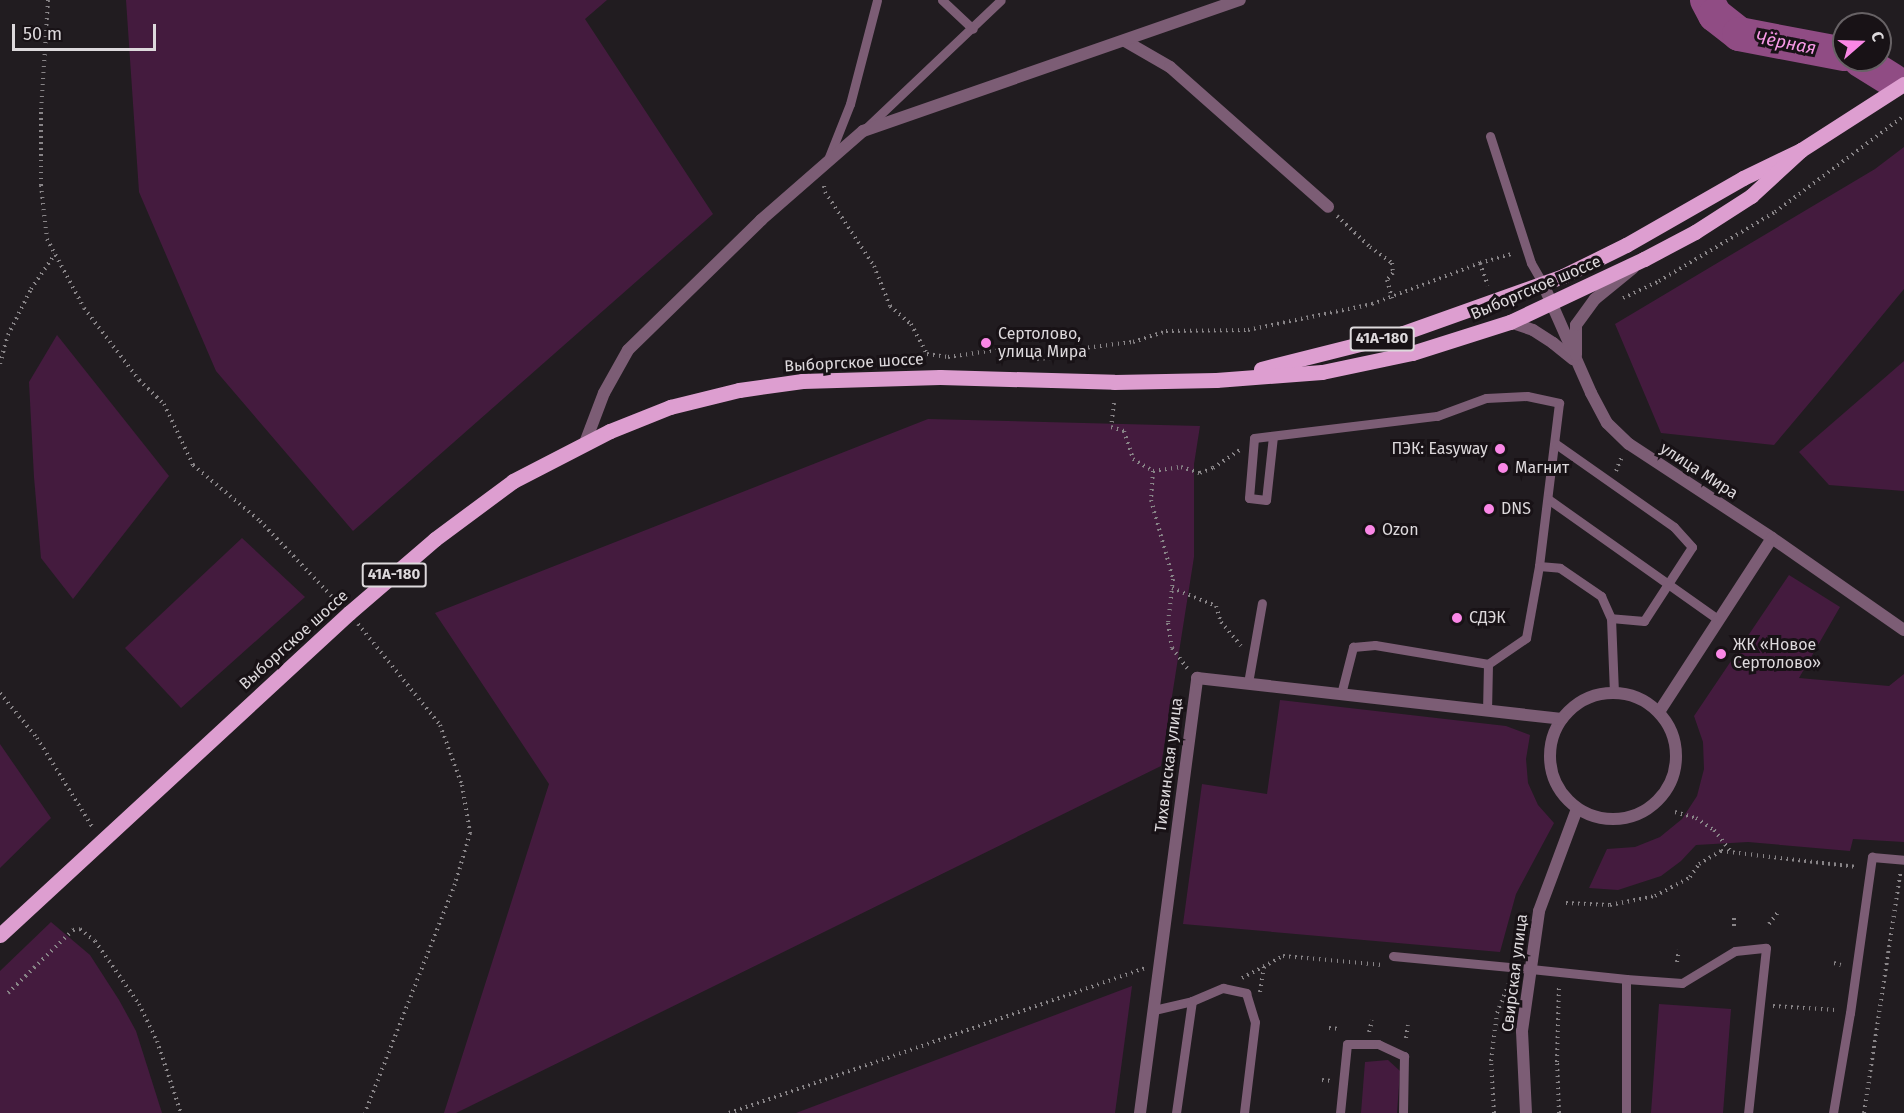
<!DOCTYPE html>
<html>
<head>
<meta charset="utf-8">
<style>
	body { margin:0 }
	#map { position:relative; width:1904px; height:1113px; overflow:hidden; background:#211c20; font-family:"Fira Sans",sans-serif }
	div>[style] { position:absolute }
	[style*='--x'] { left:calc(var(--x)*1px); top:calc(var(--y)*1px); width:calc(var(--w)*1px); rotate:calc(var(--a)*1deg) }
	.green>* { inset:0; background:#441b3e }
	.river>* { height:34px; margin:-17px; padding:0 17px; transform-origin:17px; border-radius:17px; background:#904c84 }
	.path>* { height:4px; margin-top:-2px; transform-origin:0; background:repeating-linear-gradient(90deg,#888487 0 1.5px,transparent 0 6px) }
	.service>* { height:9px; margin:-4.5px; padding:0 4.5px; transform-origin:4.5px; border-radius:4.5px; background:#7c5d75 }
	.minor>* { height:12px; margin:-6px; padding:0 6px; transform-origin:6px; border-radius:6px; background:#7c5d75 }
	.minor>.ring { margin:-6px; padding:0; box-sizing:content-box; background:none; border:12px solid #7c5d75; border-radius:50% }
	.primary>* { height:15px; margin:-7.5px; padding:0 7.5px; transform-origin:7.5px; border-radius:7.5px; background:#dd9ed0 }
	.dots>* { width:16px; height:16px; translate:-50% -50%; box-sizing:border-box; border:3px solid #181216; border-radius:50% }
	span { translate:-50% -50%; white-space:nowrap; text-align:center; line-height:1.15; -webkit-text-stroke:6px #181216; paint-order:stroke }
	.shield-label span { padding:2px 4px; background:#181216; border:2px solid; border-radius:4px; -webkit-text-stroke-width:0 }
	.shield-label { font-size:15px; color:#ddd9dc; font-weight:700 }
	.street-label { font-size:16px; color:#ddd9dc }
	.poi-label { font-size:16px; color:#ddd9dc }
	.left { translate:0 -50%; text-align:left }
	.right { translate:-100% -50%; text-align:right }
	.water-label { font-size:18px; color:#f799e6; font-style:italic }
	.north { position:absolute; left:1832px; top:12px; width:60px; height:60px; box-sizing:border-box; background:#181216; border:2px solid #676265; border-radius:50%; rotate:70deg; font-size:16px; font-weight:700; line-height:24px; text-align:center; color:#ddd9dc }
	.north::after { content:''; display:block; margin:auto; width:21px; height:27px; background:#fa87e6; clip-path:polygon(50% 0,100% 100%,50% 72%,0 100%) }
	.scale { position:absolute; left:12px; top:24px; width:144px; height:27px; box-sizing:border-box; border:3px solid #ddd9dc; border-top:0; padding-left:8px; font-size:18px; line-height:21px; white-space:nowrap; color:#ddd9dc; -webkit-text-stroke:4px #181216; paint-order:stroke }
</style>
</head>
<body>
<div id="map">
	<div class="green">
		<div style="clip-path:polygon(126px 0,607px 0,585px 19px,713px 214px,353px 531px,216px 371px,139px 192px)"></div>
		<div style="clip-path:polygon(1904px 147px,1904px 289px,1828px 381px,1774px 445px,1661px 433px,1615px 324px,1875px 169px)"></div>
		<div style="clip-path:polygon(57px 335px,169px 476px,73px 599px,41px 558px,34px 477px,29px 382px)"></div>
		<div style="clip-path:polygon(1904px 361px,1904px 491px,1829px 485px,1799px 452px)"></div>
		<div style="clip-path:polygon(928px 419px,1200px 426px,1194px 464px,1194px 557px,1161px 766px,456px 1113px,444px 1113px,549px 784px,435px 613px)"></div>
		<div style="clip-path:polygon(242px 538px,305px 597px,181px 708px,125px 648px)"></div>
		<div style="clip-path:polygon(1789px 575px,1840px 607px,1799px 678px,1889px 686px,1904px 674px,1904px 842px,1853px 839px,1850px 851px,1748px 842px,1696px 845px,1681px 861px,1661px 876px,1618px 890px,1589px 888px,1607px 849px,1635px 847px,1660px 837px,1682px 819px,1697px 796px,1704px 769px,1703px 742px,1694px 716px)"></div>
		<div style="clip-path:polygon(1280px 700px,1506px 726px,1530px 735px,1526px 759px,1528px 783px,1538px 805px,1554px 823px,1516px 894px,1500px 952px,1183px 924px,1202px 784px,1267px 794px)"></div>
		<div style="clip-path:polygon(0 744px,51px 818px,0 868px)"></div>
		<div style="clip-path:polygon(51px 922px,90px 955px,119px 1000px,136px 1031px,162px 1113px,0 1113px,0 971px)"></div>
		<div style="clip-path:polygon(1132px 986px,1115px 1113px,796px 1113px)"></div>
		<div style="clip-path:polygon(1659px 1004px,1731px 1009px,1723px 1113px,1651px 1113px)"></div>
		<div style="clip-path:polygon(1388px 1060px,1400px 1071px,1397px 1113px,1361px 1113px,1365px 1062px)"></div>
	</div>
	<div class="river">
		<div style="--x:1707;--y:0;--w:17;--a:62"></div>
		<div style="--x:1715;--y:15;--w:31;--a:38"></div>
		<div style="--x:1739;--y:34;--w:107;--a:10.8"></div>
		<div style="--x:1860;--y:60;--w:38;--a:32"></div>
	</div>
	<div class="path">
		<div style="--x:48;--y:0;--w:112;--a:93.6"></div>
		<div style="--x:41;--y:112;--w:73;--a:90"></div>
		<div style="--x:41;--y:185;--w:54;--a:83.7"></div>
		<div style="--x:47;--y:239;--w:78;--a:61.8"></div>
		<div style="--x:84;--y:308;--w:91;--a:52.6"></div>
		<div style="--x:139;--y:380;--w:35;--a:44"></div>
		<div style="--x:164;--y:404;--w:68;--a:64.6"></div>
		<div style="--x:193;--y:465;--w:87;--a:39.9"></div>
		<div style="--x:260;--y:521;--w:113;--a:46.4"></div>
		<div style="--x:824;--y:186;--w:6;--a:81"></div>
		<div style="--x:825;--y:192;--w:89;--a:56.5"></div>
		<div style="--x:874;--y:266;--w:43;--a:68.2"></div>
		<div style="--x:890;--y:306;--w:28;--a:41"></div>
		<div style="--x:911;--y:324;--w:34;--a:62"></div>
		<div style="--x:927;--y:354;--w:21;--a:8"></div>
		<div style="--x:948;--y:357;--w:49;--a:-8.1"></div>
		<div style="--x:997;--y:350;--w:35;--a:15"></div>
		<div style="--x:1031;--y:359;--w:20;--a:-3"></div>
		<div style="--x:1051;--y:358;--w:27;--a:-20"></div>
		<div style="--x:1076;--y:349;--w:57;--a:-7"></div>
		<div style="--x:1133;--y:342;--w:35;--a:-18"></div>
		<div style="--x:1166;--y:331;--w:82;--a:-0.7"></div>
		<div style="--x:1248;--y:330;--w:127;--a:-11.8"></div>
		<div style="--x:1372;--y:304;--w:116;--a:-20.8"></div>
		<div style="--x:1480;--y:263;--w:24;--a:71"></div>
		<div style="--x:1337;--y:216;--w:45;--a:43.2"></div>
		<div style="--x:1370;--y:247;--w:27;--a:36"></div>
		<div style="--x:1392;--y:263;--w:10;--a:84"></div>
		<div style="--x:1393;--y:273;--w:9;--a:131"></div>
		<div style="--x:1387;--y:280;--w:19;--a:74"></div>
		<div style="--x:1480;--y:263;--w:35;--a:-16"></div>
		<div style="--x:1623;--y:298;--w:40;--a:-25"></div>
		<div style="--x:1659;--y:281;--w:135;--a:-30.7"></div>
		<div style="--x:1775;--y:212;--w:161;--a:-36.7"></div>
		<div style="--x:0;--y:364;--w:30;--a:-75"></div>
		<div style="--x:8;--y:335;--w:51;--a:-63.4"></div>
		<div style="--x:31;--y:289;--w:42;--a:-55.6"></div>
		<div style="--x:1114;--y:403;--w:24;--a:97"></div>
		<div style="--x:1111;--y:427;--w:14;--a:17"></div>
		<div style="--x:1124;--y:431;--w:29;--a:72"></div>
		<div style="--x:1133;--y:459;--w:23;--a:31"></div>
		<div style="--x:1153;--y:471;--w:29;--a:94"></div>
		<div style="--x:1151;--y:500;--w:82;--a:74.4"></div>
		<div style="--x:1173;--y:579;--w:44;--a:96.5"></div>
		<div style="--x:1168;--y:623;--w:25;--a:81"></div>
		<div style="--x:1172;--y:648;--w:26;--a:53"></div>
		<div style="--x:1153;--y:471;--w:28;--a:-8"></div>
		<div style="--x:1181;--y:467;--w:20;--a:18"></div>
		<div style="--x:1200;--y:473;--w:14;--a:-21"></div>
		<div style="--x:1213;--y:468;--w:34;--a:-34"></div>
		<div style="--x:1616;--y:471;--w:16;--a:-68"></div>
		<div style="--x:1172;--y:588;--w:48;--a:22.2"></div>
		<div style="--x:1216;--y:606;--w:17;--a:73"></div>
		<div style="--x:1221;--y:622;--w:31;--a:50"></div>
		<div style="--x:358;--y:624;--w:130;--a:50.9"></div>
		<div style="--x:440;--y:725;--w:64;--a:69.9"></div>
		<div style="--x:462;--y:785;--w:49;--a:80.5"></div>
		<div style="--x:470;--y:833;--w:53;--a:106.4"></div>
		<div style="--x:455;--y:884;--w:246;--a:111.5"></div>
		<div style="--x:0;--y:693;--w:58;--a:50.6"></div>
		<div style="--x:37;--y:738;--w:106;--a:58.1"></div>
		<div style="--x:1675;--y:812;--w:22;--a:16"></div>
		<div style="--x:1696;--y:818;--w:22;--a:34"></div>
		<div style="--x:1714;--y:830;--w:28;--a:52"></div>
		<div style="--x:1566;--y:903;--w:44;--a:2.6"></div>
		<div style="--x:1610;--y:905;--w:46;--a:-11.3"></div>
		<div style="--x:1655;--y:896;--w:40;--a:-28"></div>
		<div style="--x:1690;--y:877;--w:16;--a:-55"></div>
		<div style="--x:1699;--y:864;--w:26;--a:-31"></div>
		<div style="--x:1721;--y:851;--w:137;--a:6.7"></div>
		<div style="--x:1769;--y:924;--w:15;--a:-53"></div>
		<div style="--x:1734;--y:926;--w:10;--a:-90"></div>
		<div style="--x:1677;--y:962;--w:12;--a:-81"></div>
		<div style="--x:1834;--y:963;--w:7;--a:16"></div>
		<div style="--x:1242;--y:978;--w:47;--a:-28.2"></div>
		<div style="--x:1283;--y:956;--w:101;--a:5.1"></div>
		<div style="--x:1260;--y:992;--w:26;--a:-81"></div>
		<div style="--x:8;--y:993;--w:91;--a:-44.1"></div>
		<div style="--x:73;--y:930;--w:7;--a:-8"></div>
		<div style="--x:80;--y:929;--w:19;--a:39"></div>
		<div style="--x:95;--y:941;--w:77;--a:55.1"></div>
		<div style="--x:139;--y:1004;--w:41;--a:64.1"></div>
		<div style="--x:157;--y:1041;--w:76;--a:71.6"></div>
		<div style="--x:1773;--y:1006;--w:62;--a:3.7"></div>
		<div style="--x:1329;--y:1028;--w:11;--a:5"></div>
		<div style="--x:1369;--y:1032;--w:12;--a:-76"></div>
		<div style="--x:1406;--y:1038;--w:13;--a:-81"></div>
		<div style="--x:1322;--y:1080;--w:10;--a:6"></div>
		<div style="--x:729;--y:1113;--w:441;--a:-19.2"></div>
		<div style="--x:1494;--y:1113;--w:52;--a:-93.3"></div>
		<div style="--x:1491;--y:1061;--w:48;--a:-82.9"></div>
		<div style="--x:1497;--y:1013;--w:37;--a:-68"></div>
		<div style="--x:1559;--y:1113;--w:51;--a:-92.2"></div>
		<div style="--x:1557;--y:1062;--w:78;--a:-88.5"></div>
		<div style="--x:1864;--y:1113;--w:242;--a:-81.4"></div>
	</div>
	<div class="service">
		<div style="--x:942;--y:0;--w:42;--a:43.1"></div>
		<div style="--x:865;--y:129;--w:187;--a:-43.5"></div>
		<div style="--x:1490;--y:136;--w:133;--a:72.1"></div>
		<div style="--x:1531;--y:263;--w:24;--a:60"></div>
		<div style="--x:827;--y:162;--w:62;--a:-68.4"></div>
		<div style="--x:850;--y:104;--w:107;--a:-75.4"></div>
		<div style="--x:1273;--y:436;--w:64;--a:96.2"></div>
		<div style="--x:1266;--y:500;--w:17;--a:-173"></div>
		<div style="--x:1249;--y:498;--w:60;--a:-85.2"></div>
		<div style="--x:1254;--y:438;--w:184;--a:-6.9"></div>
		<div style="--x:1437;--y:416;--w:52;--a:-20.2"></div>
		<div style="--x:1486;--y:398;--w:41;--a:-2.8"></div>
		<div style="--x:1527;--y:396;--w:33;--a:12"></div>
		<div style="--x:1559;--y:403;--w:164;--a:97"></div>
		<div style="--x:1539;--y:566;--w:73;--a:100.2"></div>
		<div style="--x:1526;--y:638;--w:46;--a:145.6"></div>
		<div style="--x:1556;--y:444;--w:144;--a:35.1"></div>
		<div style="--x:1674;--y:527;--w:27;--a:48"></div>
		<div style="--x:1692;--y:547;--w:88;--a:123"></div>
		<div style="--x:1644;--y:621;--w:33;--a:-175"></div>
		<div style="--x:1548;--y:499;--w:209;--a:35.3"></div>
		<div style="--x:1539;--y:566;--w:21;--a:5"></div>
		<div style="--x:1560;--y:568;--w:50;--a:34.3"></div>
		<div style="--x:1601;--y:596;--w:24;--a:66"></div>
		<div style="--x:1611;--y:618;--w:75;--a:87.7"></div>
		<div style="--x:1248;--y:683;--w:81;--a:-80.1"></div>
		<div style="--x:1341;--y:694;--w:49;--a:-75.7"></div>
		<div style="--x:1353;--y:647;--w:22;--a:-5"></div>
		<div style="--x:1375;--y:645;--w:115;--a:9.5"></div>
		<div style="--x:1488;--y:664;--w:46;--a:91.2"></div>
		<div style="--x:1393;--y:956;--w:139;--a:5.4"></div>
		<div style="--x:1531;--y:969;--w:96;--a:6"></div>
		<div style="--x:1154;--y:1010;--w:39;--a:-13"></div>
		<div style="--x:1192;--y:1001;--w:34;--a:-23"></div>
		<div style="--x:1223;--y:988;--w:24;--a:12"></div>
		<div style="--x:1246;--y:993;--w:30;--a:73"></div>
		<div style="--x:1255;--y:1022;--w:92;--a:96.9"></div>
		<div style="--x:1176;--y:1113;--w:113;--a:-81.9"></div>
		<div style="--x:1340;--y:1113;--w:69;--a:-84.2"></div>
		<div style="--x:1347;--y:1044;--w:31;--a:0"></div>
		<div style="--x:1378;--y:1044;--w:29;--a:25"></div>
		<div style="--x:1404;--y:1056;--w:57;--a:91"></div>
		<div style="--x:1626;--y:1113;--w:134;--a:-90"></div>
		<div style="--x:1626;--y:979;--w:56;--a:4.1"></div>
		<div style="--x:1682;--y:983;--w:62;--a:-31.1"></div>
		<div style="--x:1735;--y:951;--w:31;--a:-6"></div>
		<div style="--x:1766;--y:948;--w:166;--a:96.2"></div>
		<div style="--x:1833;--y:1113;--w:101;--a:-80.4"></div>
		<div style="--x:1850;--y:1013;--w:158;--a:-82"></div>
		<div style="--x:1872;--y:857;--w:32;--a:5"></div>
	</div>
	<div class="minor">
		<div style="--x:1125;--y:41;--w:52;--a:30"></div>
		<div style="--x:1170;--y:67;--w:211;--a:41.5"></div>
		<div style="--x:1543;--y:284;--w:119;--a:66.2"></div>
		<div style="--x:1591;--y:393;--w:34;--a:62"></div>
		<div style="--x:1607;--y:423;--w:30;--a:44"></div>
		<div style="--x:1629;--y:444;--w:171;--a:33.3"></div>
		<div style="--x:1772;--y:538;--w:161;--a:34.9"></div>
		<div style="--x:1510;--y:322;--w:24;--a:19"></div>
		<div style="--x:1533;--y:330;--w:24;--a:33"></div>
		<div style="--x:1553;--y:343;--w:26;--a:39"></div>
		<div style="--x:1576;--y:355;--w:30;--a:-90"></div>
		<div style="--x:1576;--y:325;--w:32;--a:-54"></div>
		<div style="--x:1595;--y:299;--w:49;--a:-39.2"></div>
		<div style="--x:585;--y:443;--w:53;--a:-69.2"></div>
		<div style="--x:604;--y:393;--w:49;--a:-60.8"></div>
		<div style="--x:628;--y:350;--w:186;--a:-44.3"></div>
		<div style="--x:761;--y:220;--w:135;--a:-41.1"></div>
		<div style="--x:863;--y:131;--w:399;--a:-19.2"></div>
		<div class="ring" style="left:1550px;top:693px;width:114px;height:114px"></div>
		<div style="--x:1659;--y:712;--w:207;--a:-57"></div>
		<div style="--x:1140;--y:1113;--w:439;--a:-82.5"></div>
		<div style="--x:1197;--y:678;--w:367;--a:6.4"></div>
		<div style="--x:1526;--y:1113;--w:82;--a:-92.8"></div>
		<div style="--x:1522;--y:1031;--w:121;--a:-81.9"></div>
		<div style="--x:1539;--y:911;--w:109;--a:-69.6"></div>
	</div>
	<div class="primary">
		<div style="--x:1261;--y:369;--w:146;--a:-14.2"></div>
		<div style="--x:1403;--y:333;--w:170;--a:-19.6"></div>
		<div style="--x:1563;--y:276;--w:70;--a:-26.2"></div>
		<div style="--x:1626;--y:245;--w:135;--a:-29.8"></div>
		<div style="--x:1743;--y:178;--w:64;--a:-25.8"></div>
		<div style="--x:1801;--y:150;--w:122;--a:-32.7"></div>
		<div style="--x:0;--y:935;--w:475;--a:-42.7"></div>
		<div style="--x:349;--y:613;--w:113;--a:-40.7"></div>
		<div style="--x:435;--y:539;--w:97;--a:-36.6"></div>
		<div style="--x:513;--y:481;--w:109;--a:-27.3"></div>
		<div style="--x:610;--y:431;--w:65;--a:-21.8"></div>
		<div style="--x:670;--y:407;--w:71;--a:-13.8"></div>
		<div style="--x:739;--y:390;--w:64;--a:-8.1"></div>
		<div style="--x:802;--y:381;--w:138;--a:-1.7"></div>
		<div style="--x:940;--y:377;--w:174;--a:1.6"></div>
		<div style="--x:1114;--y:382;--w:102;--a:-1.1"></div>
		<div style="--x:1216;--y:380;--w:106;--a:-4.3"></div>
		<div style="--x:1322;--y:372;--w:92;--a:-11.9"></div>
		<div style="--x:1412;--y:353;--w:103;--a:-17.6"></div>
		<div style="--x:1510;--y:322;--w:148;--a:-25.2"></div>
		<div style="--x:1644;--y:259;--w:58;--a:-27.9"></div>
		<div style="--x:1695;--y:232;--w:67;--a:-32.7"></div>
		<div style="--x:1751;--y:196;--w:68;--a:-42.6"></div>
	</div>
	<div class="dots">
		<div style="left:986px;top:343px;background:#fa87e6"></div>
		<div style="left:1500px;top:449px;background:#fa87e6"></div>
		<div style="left:1503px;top:468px;background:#fa87e6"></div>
		<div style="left:1489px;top:509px;background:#fa87e6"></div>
		<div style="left:1370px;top:530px;background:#fa87e6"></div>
		<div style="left:1457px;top:618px;background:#fa87e6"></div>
		<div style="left:1721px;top:654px;background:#fa87e6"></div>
	</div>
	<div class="shield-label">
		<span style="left:1382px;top:339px">41А-180</span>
		<span style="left:394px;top:575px">41А-180</span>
	</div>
	<div class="street-label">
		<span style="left:1536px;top:288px;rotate:-23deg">Выборгское шоссе</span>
		<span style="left:854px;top:363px;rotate:-3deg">Выборгское шоссе</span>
		<span style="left:1699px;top:471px;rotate:33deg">улица Мира</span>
		<span style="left:294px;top:640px;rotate:-42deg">Выборгское шоссе</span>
		<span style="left:1169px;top:765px;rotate:-83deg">Тихвинская улица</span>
		<span style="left:1515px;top:973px;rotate:-83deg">Свирская улица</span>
	</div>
	<div class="poi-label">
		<span class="left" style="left:998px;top:343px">Сертолово,<br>улица Мира</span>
		<span class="right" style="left:1488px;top:449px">ПЭК: Easyway</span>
		<span class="left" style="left:1515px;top:468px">Магнит</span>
		<span class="left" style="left:1501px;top:509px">DNS</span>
		<span class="left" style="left:1382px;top:530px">Ozon</span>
		<span class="left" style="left:1469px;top:618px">СДЭК</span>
		<span class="left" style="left:1733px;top:654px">ЖК «Новое<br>Сертолово»</span>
	</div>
	<div class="water-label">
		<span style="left:1786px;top:43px;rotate:11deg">Чёрная</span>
	</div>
	<div class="north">С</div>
	<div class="scale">50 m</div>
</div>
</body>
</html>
